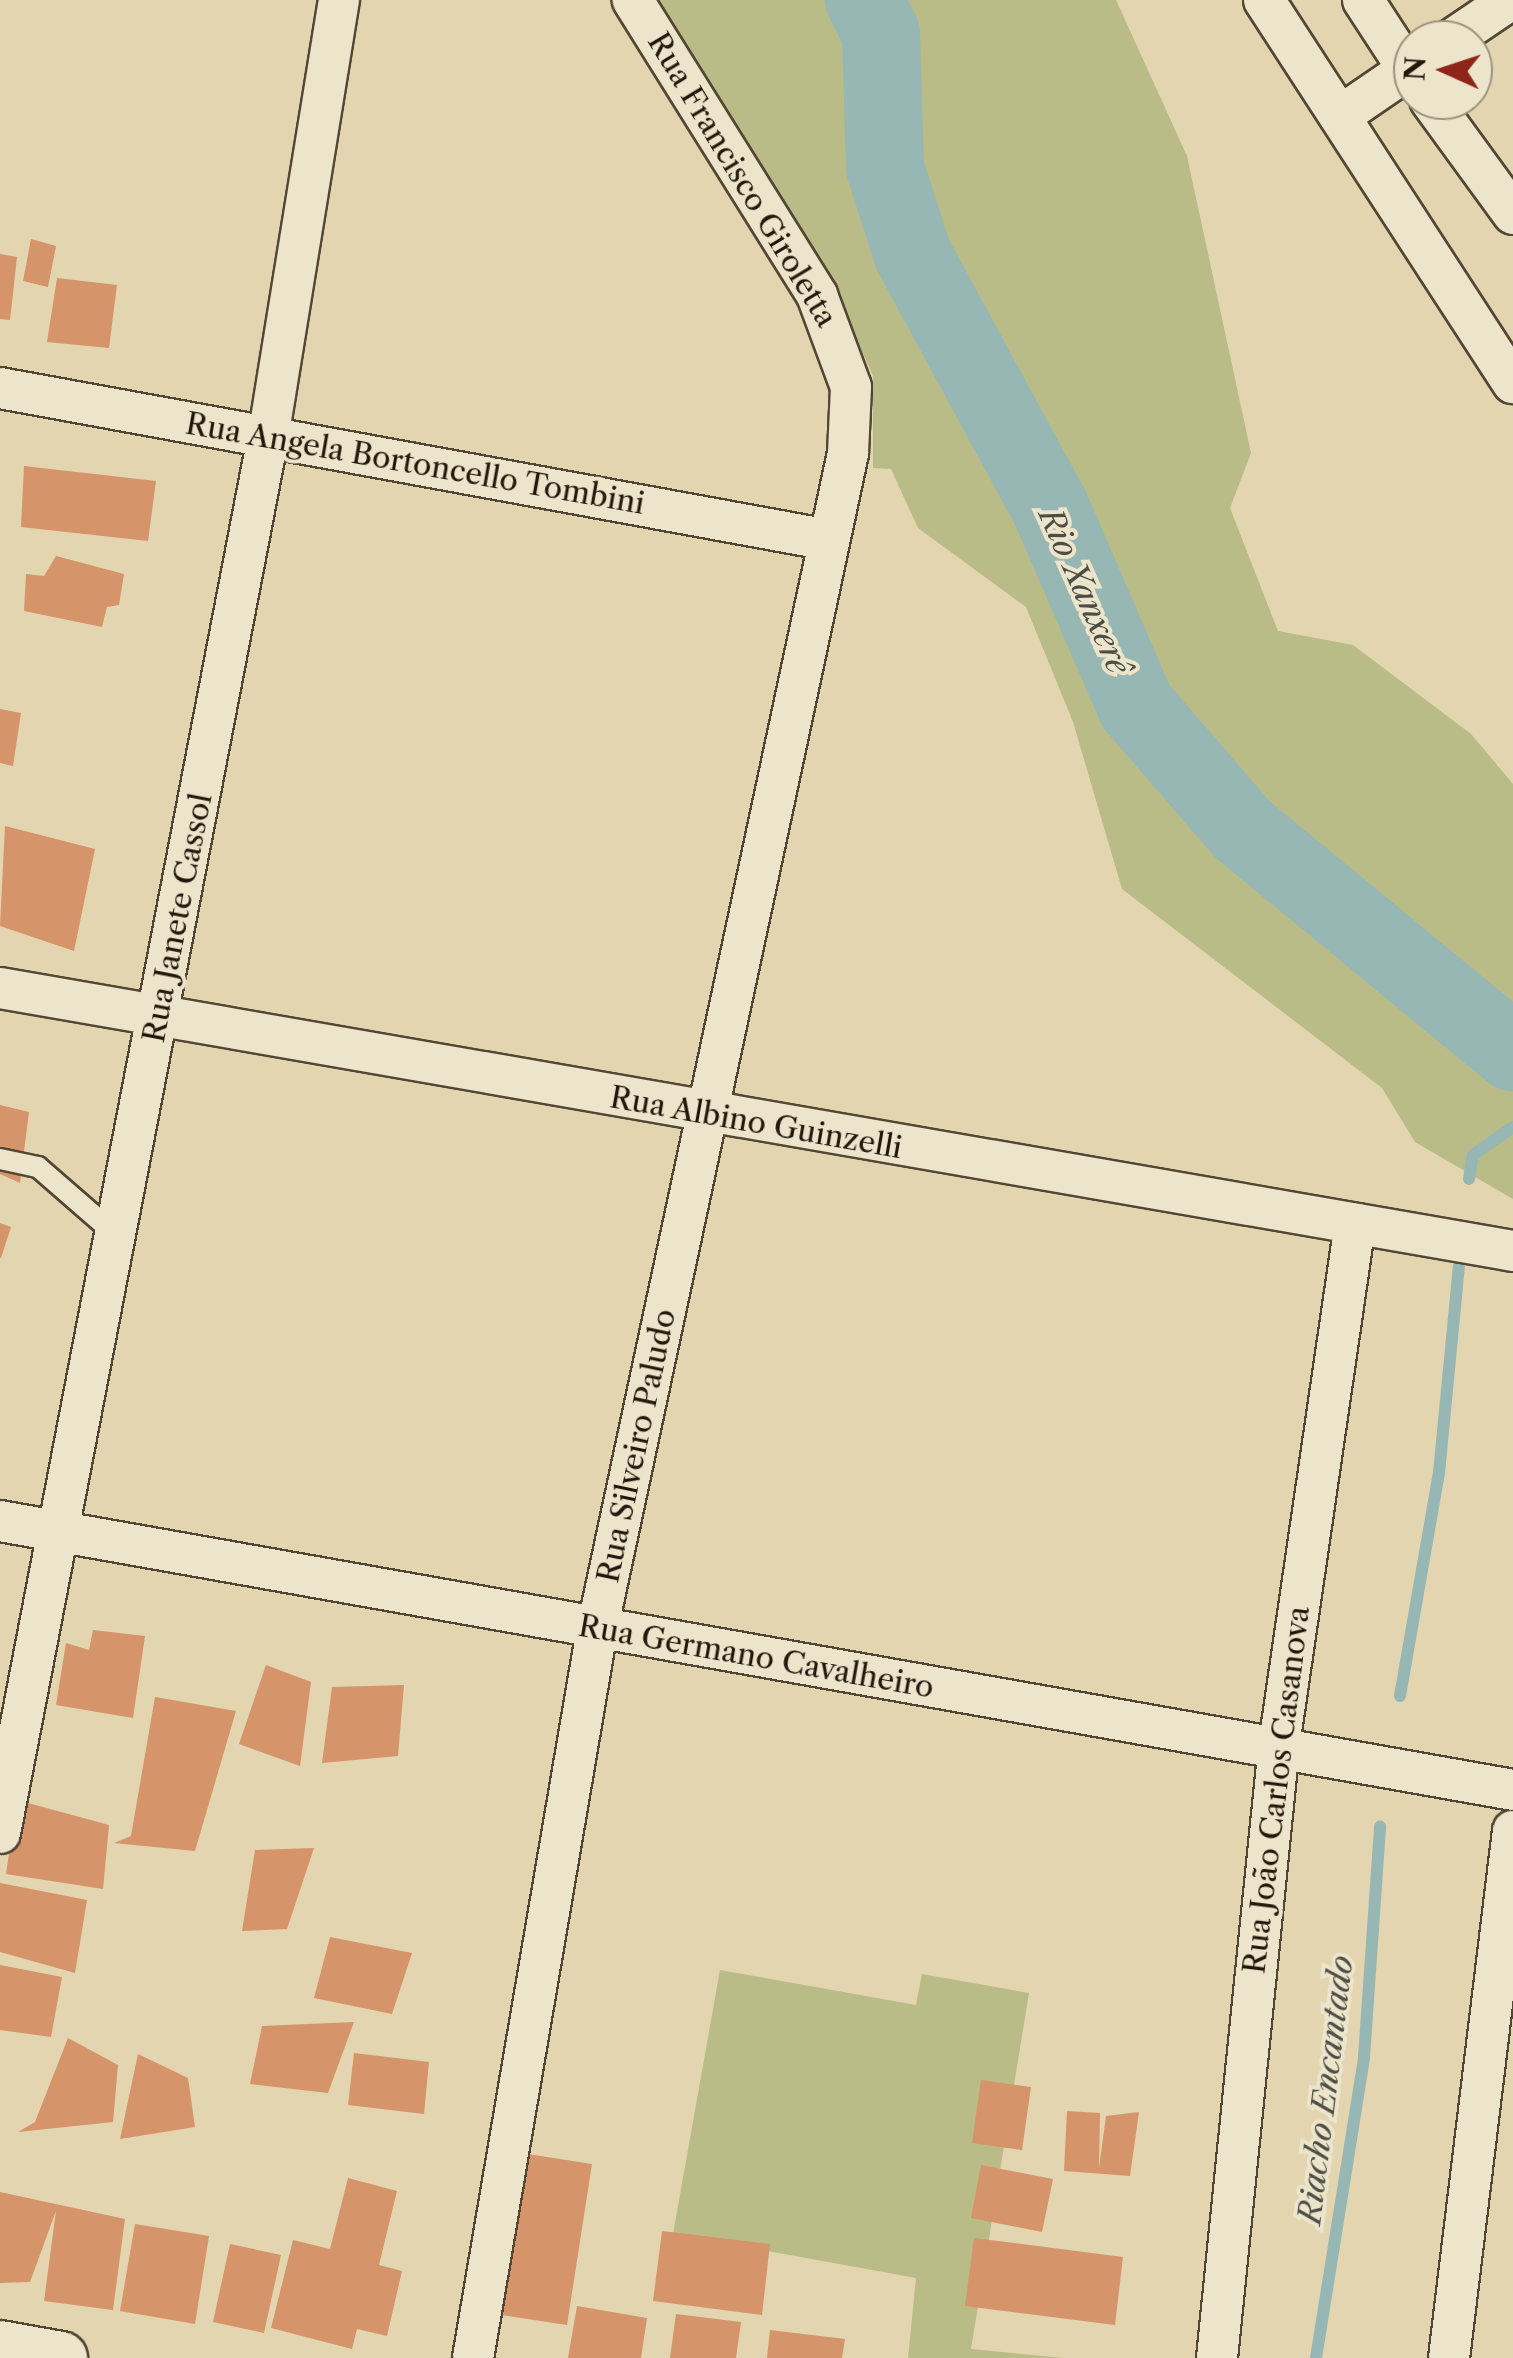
<!DOCTYPE html>
<html>
<head>
<meta charset="utf-8">
<style>
	body { margin:0 }
	#map { position:relative; width:1513px; height:2358px; overflow:hidden; background:#e2d5af; font-family:"Libre Caslon Text",serif }
	div>[style] { position:absolute }
	[style*='--x'] { left:calc(var(--x)*1px); top:calc(var(--y)*1px); width:calc(var(--w)*1px); rotate:calc(var(--a)*1deg) }
	.green>* { inset:0; background:#b9bc87 }
	.stream>* { height:12px; margin:-6px; padding:0 6px; transform-origin:6px; border-radius:6px; background:#97b7b4 }
	.river>* { height:78px; margin:-39px; padding:0 39px; transform-origin:39px; border-radius:39px; background:#97b7b4 }
	.building>* { inset:0; background:#d5946a }
	.roads { filter:drop-shadow(2px 0 #534634) drop-shadow(-2px 0 #534634) drop-shadow(0 2px #534634) drop-shadow(0 -2px #534634) }
	.service>* { height:20px; margin:-10px; padding:0 10px; transform-origin:10px; border-radius:10px; background:#ece4cb }
	.minor>* { height:40px; margin:-20px; padding:0 20px; transform-origin:20px; border-radius:20px; background:#ece4cb }
	.tertiary>* { height:52px; margin:-26px; padding:0 26px; transform-origin:26px; border-radius:26px; background:#ece4cb }
	span { translate:-50% -50%; white-space:nowrap; text-align:center; line-height:1.15; -webkit-text-stroke:8px #ece4cb; paint-order:stroke }
	.street-label { font-size:30px; color:#23160b }
	.water-label { font-size:32px; color:#4c4e46; font-style:italic }
	.north { position:absolute; left:1393px; top:20px; width:100px; height:100px; box-sizing:border-box; background:#ece4cb; border:2px solid #9c927e; border-radius:50%; rotate:273deg; font-size:28px; font-weight:700; line-height:40px; text-align:center; color:#23160b }
	.north::after { content:''; display:block; margin:auto; width:35px; height:45px; background:#8f2418; clip-path:polygon(50% 0,100% 100%,50% 72%,0 100%) }
</style>
</head>
<body>
<div id="map">
	<div class="green">
		<div style="clip-path:polygon(657px 0,1116px 0,1187px 156px,1251px 453px,1230px 508px,1278px 631px,1353px 645px,1471px 734px,1513px 784px,1513px 1199px,1415px 1142px,1382px 1088px,1122px 889px,1073px 722px,1026px 607px,918px 528px,891px 469px,873px 468px,873px 376px,840px 301px)"></div>
		<div style="clip-path:polygon(720px 1970px,916px 2005px,922px 1974px,1029px 1993px,971px 2349px,1063px 2358px,908px 2358px,916px 2278px,673px 2234px)"></div>
	</div>
	<div class="stream">
		<div style="--x:1469;--y:1179;--w:24;--a:-81"></div>
		<div style="--x:1473;--y:1155;--w:49;--a:-35"></div>
		<div style="--x:1400;--y:1696;--w:226;--a:-80.1"></div>
		<div style="--x:1439;--y:1473;--w:208;--a:-84.5"></div>
		<div style="--x:1316;--y:2358;--w:305;--a:-80.9"></div>
		<div style="--x:1364;--y:2057;--w:231;--a:-86"></div>
	</div>
	<div class="river">
		<div style="--x:864;--y:0;--w:37;--a:63"></div>
		<div style="--x:881;--y:33;--w:135;--a:88.3"></div>
		<div style="--x:885;--y:168;--w:91;--a:72.2"></div>
		<div style="--x:913;--y:255;--w:287;--a:61.5"></div>
		<div style="--x:1050;--y:507;--w:217;--a:66.6"></div>
		<div style="--x:1136;--y:706;--w:162;--a:49.2"></div>
		<div style="--x:1242;--y:829;--w:351;--a:39.5"></div>
	</div>
	<div class="building">
		<div style="clip-path:polygon(31px 239px,56px 246px,48px 287px,23px 281px)"></div>
		<div style="clip-path:polygon(0 254px,17px 257px,10px 320px,0 319px)"></div>
		<div style="clip-path:polygon(57px 278px,117px 285px,109px 348px,47px 342px)"></div>
		<div style="clip-path:polygon(24px 466px,156px 481px,148px 541px,21px 527px)"></div>
		<div style="clip-path:polygon(56px 556px,124px 574px,119px 605px,107px 607px,102px 627px,24px 611px,26px 574px,44px 576px)"></div>
		<div style="clip-path:polygon(0 709px,21px 713px,13px 766px,0 763px)"></div>
		<div style="clip-path:polygon(5px 826px,95px 849px,74px 951px,0 926px)"></div>
		<div style="clip-path:polygon(0 1105px,29px 1112px,20px 1183px,0 1174px)"></div>
		<div style="clip-path:polygon(0 1223px,11px 1227px,1px 1258px,0 1258px)"></div>
		<div style="clip-path:polygon(93px 1630px,145px 1636px,133px 1718px,56px 1705px,66px 1643px,89px 1650px)"></div>
		<div style="clip-path:polygon(266px 1665px,311px 1682px,300px 1766px,239px 1744px)"></div>
		<div style="clip-path:polygon(404px 1685px,398px 1756px,322px 1763px,332px 1687px)"></div>
		<div style="clip-path:polygon(155px 1697px,236px 1711px,195px 1851px,114px 1843px,131px 1836px)"></div>
		<div style="clip-path:polygon(17px 1800px,109px 1825px,103px 1889px,6px 1874px)"></div>
		<div style="clip-path:polygon(314px 1848px,287px 1929px,242px 1931px,255px 1850px)"></div>
		<div style="clip-path:polygon(0 1883px,87px 1900px,75px 1973px,0 1952px)"></div>
		<div style="clip-path:polygon(330px 1937px,412px 1953px,392px 2014px,314px 1998px)"></div>
		<div style="clip-path:polygon(0 1965px,62px 1977px,51px 2037px,0 2030px)"></div>
		<div style="clip-path:polygon(354px 2022px,328px 2093px,250px 2084px,262px 2026px)"></div>
		<div style="clip-path:polygon(68px 2038px,118px 2065px,113px 2122px,18px 2132px,35px 2122px)"></div>
		<div style="clip-path:polygon(354px 2053px,429px 2062px,424px 2114px,348px 2105px)"></div>
		<div style="clip-path:polygon(138px 2054px,188px 2078px,195px 2127px,120px 2139px)"></div>
		<div style="clip-path:polygon(981px 2080px,1031px 2087px,1022px 2150px,972px 2143px)"></div>
		<div style="clip-path:polygon(1067px 2111px,1100px 2113px,1099px 2168px,1106px 2116px,1139px 2112px,1130px 2176px,1064px 2171px)"></div>
		<div style="clip-path:polygon(521px 2153px,592px 2164px,567px 2325px,495px 2314px)"></div>
		<div style="clip-path:polygon(981px 2165px,1053px 2179px,1042px 2232px,971px 2218px)"></div>
		<div style="clip-path:polygon(348px 2178px,397px 2191px,379px 2265px,402px 2271px,387px 2336px,357px 2329px,352px 2349px,271px 2328px,293px 2240px,330px 2249px)"></div>
		<div style="clip-path:polygon(0 2192px,125px 2219px,113px 2310px,44px 2301px,56px 2211px,30px 2282px,0 2283px)"></div>
		<div style="clip-path:polygon(135px 2224px,209px 2236px,195px 2324px,120px 2311px)"></div>
		<div style="clip-path:polygon(662px 2231px,770px 2244px,762px 2315px,653px 2301px)"></div>
		<div style="clip-path:polygon(974px 2238px,1123px 2257px,1115px 2325px,965px 2306px)"></div>
		<div style="clip-path:polygon(230px 2244px,281px 2255px,264px 2333px,213px 2322px)"></div>
		<div style="clip-path:polygon(577px 2306px,647px 2318px,641px 2358px,568px 2358px)"></div>
		<div style="clip-path:polygon(676px 2314px,741px 2322px,736px 2358px,670px 2358px)"></div>
		<div style="clip-path:polygon(770px 2330px,845px 2339px,842px 2358px,767px 2358px)"></div>
	</div>
	<div class="roads">
		<div class="service">
			<div style="--x:0;--y:1159;--w:39;--a:12"></div>
			<div style="--x:38;--y:1167;--w:102;--a:41"></div>
		</div>
		<div class="minor">
			<div style="--x:1264;--y:0;--w:457;--a:57"></div>
			<div style="--x:1363;--y:0;--w:92;--a:57"></div>
			<div style="--x:1451;--y:40;--w:71;--a:-34.1"></div>
			<div style="--x:1430;--y:100;--w:141;--a:53.9"></div>
			<div style="--x:1340;--y:116;--w:88;--a:-34.4"></div>
			<div style="--x:0;--y:388;--w:843;--a:10.39"></div>
			<div style="--x:0;--y:988;--w:1536;--a:9.86"></div>
			<div style="--x:0;--y:1521;--w:1537;--a:10.08"></div>
			<div style="--x:0;--y:1833;--w:1421;--a:-79.13"></div>
			<div style="--x:268;--y:438;--w:444;--a:-80.8"></div>
			<div style="--x:473;--y:2358;--w:738;--a:-80.33"></div>
			<div style="--x:597;--y:1630;--w:1203;--a:-77.96"></div>
			<div style="--x:848;--y:453;--w:66;--a:-87.4"></div>
			<div style="--x:851;--y:387;--w:98;--a:-110.3"></div>
			<div style="--x:817;--y:295;--w:348;--a:-122"></div>
			<div style="--x:1217;--y:2358;--w:616;--a:-84.22"></div>
			<div style="--x:1279;--y:1745;--w:527;--a:-81.7"></div>
			<div style="--x:1449;--y:2358;--w:531;--a:-83.08"></div>
		</div>
		<div class="tertiary">
			<div style="--x:0;--y:2347;--w:62;--a:10.2"></div>
		</div>
	</div>
	<div class="street-label">
		<span style="left:742px;top:180px;rotate:59deg">Rua Francisco Giroletta</span>
		<span style="left:415px;top:464px;rotate:10deg">Rua Angela Bortoncello Tombini</span>
		<span style="left:178px;top:918px;rotate:-79deg">Rua Janete Cassol</span>
		<span style="left:756px;top:1123px;rotate:10deg">Rua Albino Guinzelli</span>
		<span style="left:637px;top:1446px;rotate:-78deg">Rua Silveiro Paludo</span>
		<span style="left:756px;top:1657px;rotate:10deg">Rua Germano Cavalheiro</span>
		<span style="left:1277px;top:1790px;rotate:-83deg">Rua João Carlos Casanova</span>
	</div>
	<div class="water-label">
		<span style="left:1084px;top:591px;rotate:66deg">Rio Xanxerê</span>
		<span style="left:1326px;top:2090px;rotate:-83deg">Riacho Encantado</span>
	</div>
	<div class="north">N</div>
</div>
</body>
</html>
